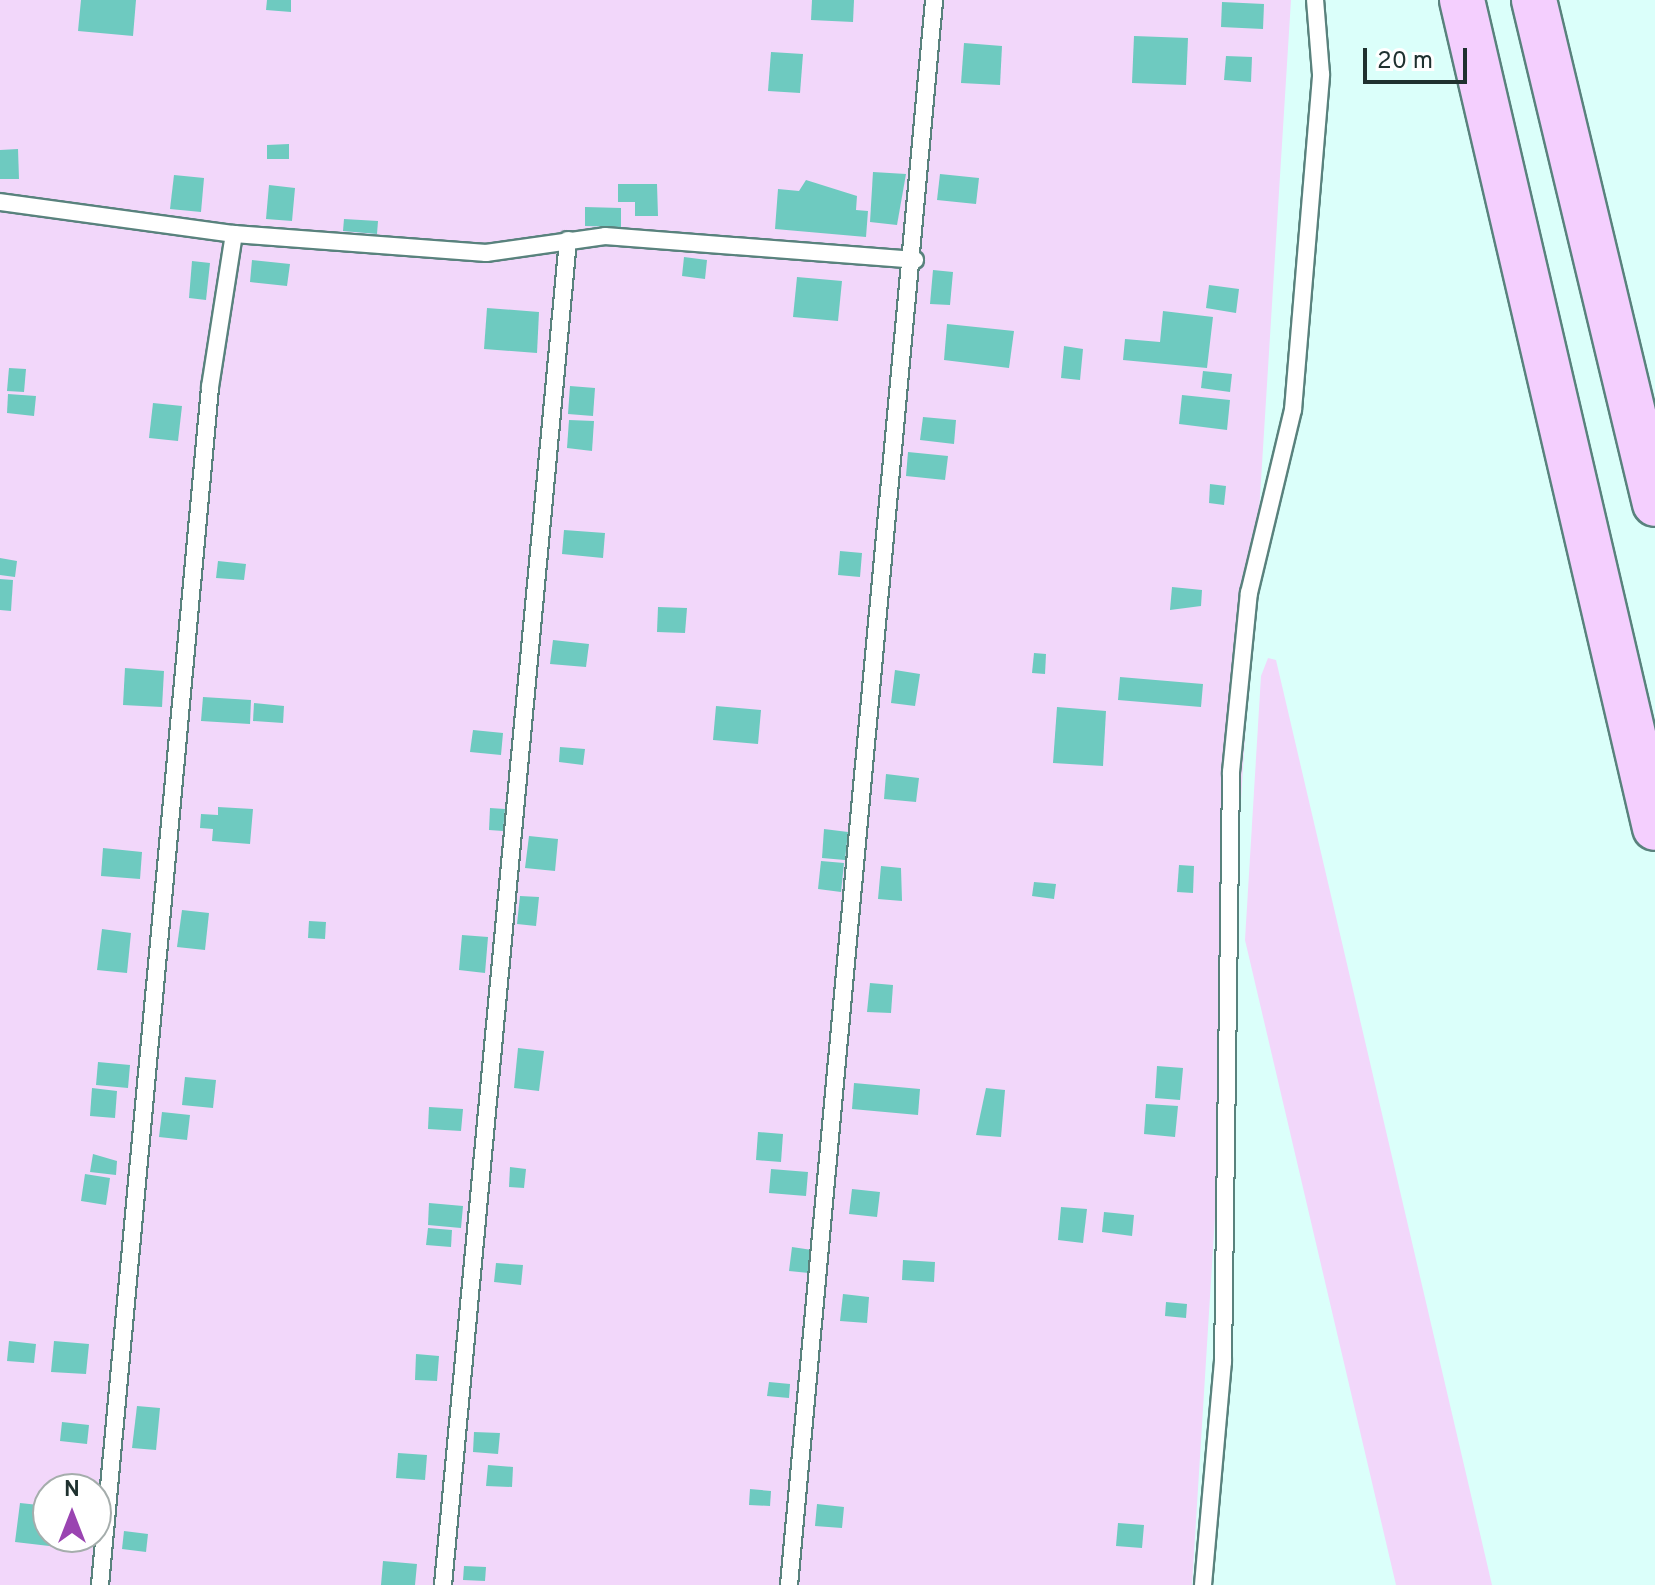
<!DOCTYPE html>
<html>
<head>
<meta charset="utf-8">
<style>
	body { margin:0 }
	#map { position:relative; width:1655px; height:1585px; overflow:hidden; background:#dbfffa; font-family:Overpass,sans-serif }
	div>[style] { position:absolute }
	[style*='--x'] { left:calc(var(--x)*1px); top:calc(var(--y)*1px); width:calc(var(--w)*1px); rotate:calc(var(--a)*1deg) }
	.green>* { inset:0; background:#f2d7fa }
	.building>* { inset:0; background:#6ecac0 }
	.roads { filter:drop-shadow(2px 0 #59827d) drop-shadow(-2px 0 #59827d) drop-shadow(0 2px #59827d) drop-shadow(0 -2px #59827d) }
	.service>* { height:16px; margin:-8px; padding:0 8px; transform-origin:8px; border-radius:8px; background:#fff }
	.trunk>* { height:44px; margin:-22px; padding:0 22px; transform-origin:22px; border-radius:22px; background:#f4cffe }
	span { translate:-50% -50%; white-space:nowrap; text-align:center; line-height:1.15; -webkit-text-stroke:7px #fff; paint-order:stroke }
	.north { position:absolute; left:32px; top:1473px; width:80px; height:80px; box-sizing:border-box; background:#fff; border:2px solid #a5adac; border-radius:50%; rotate:0deg; font-size:22px; font-weight:700; line-height:32px; text-align:center; color:#1f312f }
	.north::after { content:''; display:block; margin:auto; width:28px; height:36px; background:#9a44b1; clip-path:polygon(50% 0,100% 100%,50% 72%,0 100%) }
	.scale { position:absolute; left:1363px; top:48px; width:104px; height:36px; box-sizing:border-box; border:4px solid #1f312f; border-top:0; padding-left:10px; font-size:24px; line-height:28px; white-space:nowrap; color:#1f312f; -webkit-text-stroke:6px #fff; paint-order:stroke }
</style>
</head>
<body>
<div id="map">
	<div class="green">
		<div style="clip-path:polygon(evenodd,0 0,1291px 0,1192px 1585px,0 1585px,0 0,48px 1489px,96px 1489px,96px 1537px,48px 1537px,48px 1489px)"></div>
		<div style="clip-path:polygon(1268px 658px,1276px 660px,1492px 1585px,1396px 1585px,1245px 940px,1261px 676px)"></div>
	</div>
	<div class="building">
		<div style="clip-path:polygon(81px 0,136px 0,133px 36px,78px 31px)"></div>
		<div style="clip-path:polygon(267px 0,291px 0,291px 12px,266px 10px)"></div>
		<div style="clip-path:polygon(812px 0,854px 0,853px 22px,811px 20px)"></div>
		<div style="clip-path:polygon(1222px 2px,1264px 4px,1263px 29px,1221px 27px)"></div>
		<div style="clip-path:polygon(1134px 36px,1188px 38px,1186px 85px,1132px 83px)"></div>
		<div style="clip-path:polygon(964px 43px,1002px 46px,1000px 85px,961px 83px)"></div>
		<div style="clip-path:polygon(771px 52px,803px 54px,800px 93px,768px 91px)"></div>
		<div style="clip-path:polygon(1226px 56px,1252px 57px,1251px 82px,1224px 80px)"></div>
		<div style="clip-path:polygon(289px 144px,289px 159px,267px 159px,267px 145px)"></div>
		<div style="clip-path:polygon(18px 149px,19px 179px,0 179px,0 150px)"></div>
		<div style="clip-path:polygon(873px 172px,906px 174px,897px 225px,870px 222px)"></div>
		<div style="clip-path:polygon(940px 174px,979px 178px,976px 204px,937px 200px)"></div>
		<div style="clip-path:polygon(174px 175px,204px 178px,201px 212px,170px 209px)"></div>
		<div style="clip-path:polygon(806px 180px,857px 196px,856px 210px,868px 211px,866px 237px,775px 229px,778px 189px,799px 191px)"></div>
		<div style="clip-path:polygon(618px 184px,657px 184px,658px 216px,635px 216px,635px 202px,618px 202px)"></div>
		<div style="clip-path:polygon(269px 185px,295px 188px,292px 221px,266px 219px)"></div>
		<div style="clip-path:polygon(585px 207px,621px 208px,621px 227px,585px 226px)"></div>
		<div style="clip-path:polygon(344px 219px,378px 221px,377px 234px,343px 231px)"></div>
		<div style="clip-path:polygon(684px 257px,707px 260px,705px 279px,682px 276px)"></div>
		<div style="clip-path:polygon(252px 260px,290px 264px,287px 286px,250px 282px)"></div>
		<div style="clip-path:polygon(192px 261px,210px 263px,206px 300px,189px 298px)"></div>
		<div style="clip-path:polygon(933px 270px,953px 272px,950px 305px,930px 304px)"></div>
		<div style="clip-path:polygon(797px 277px,842px 281px,838px 321px,793px 317px)"></div>
		<div style="clip-path:polygon(1209px 285px,1239px 289px,1236px 313px,1206px 308px)"></div>
		<div style="clip-path:polygon(487px 308px,539px 312px,537px 353px,484px 349px)"></div>
		<div style="clip-path:polygon(1163px 311px,1213px 317px,1207px 368px,1123px 360px,1125px 339px,1160px 342px)"></div>
		<div style="clip-path:polygon(947px 324px,1014px 331px,1009px 368px,944px 360px)"></div>
		<div style="clip-path:polygon(1064px 346px,1083px 349px,1080px 380px,1061px 378px)"></div>
		<div style="clip-path:polygon(9px 368px,26px 369px,24px 392px,7px 391px)"></div>
		<div style="clip-path:polygon(1203px 371px,1232px 374px,1230px 392px,1201px 388px)"></div>
		<div style="clip-path:polygon(570px 386px,595px 388px,593px 416px,568px 414px)"></div>
		<div style="clip-path:polygon(8px 394px,36px 396px,34px 416px,7px 413px)"></div>
		<div style="clip-path:polygon(1182px 395px,1230px 400px,1227px 430px,1179px 424px)"></div>
		<div style="clip-path:polygon(153px 403px,182px 406px,178px 441px,149px 438px)"></div>
		<div style="clip-path:polygon(923px 417px,956px 420px,954px 444px,920px 440px)"></div>
		<div style="clip-path:polygon(569px 420px,594px 421px,592px 451px,567px 448px)"></div>
		<div style="clip-path:polygon(908px 452px,948px 456px,945px 480px,906px 476px)"></div>
		<div style="clip-path:polygon(1210px 484px,1226px 486px,1224px 505px,1209px 503px)"></div>
		<div style="clip-path:polygon(564px 530px,605px 533px,603px 558px,562px 554px)"></div>
		<div style="clip-path:polygon(840px 551px,862px 553px,860px 577px,838px 575px)"></div>
		<div style="clip-path:polygon(0 558px,17px 561px,15px 577px,0 575px)"></div>
		<div style="clip-path:polygon(218px 561px,246px 564px,244px 580px,216px 578px)"></div>
		<div style="clip-path:polygon(0 579px,13px 580px,11px 611px,0 610px)"></div>
		<div style="clip-path:polygon(1172px 587px,1202px 590px,1201px 606px,1170px 610px)"></div>
		<div style="clip-path:polygon(658px 607px,687px 608px,685px 633px,657px 632px)"></div>
		<div style="clip-path:polygon(553px 640px,589px 644px,586px 667px,550px 664px)"></div>
		<div style="clip-path:polygon(1034px 653px,1046px 654px,1045px 674px,1032px 673px)"></div>
		<div style="clip-path:polygon(125px 668px,164px 671px,162px 707px,123px 705px)"></div>
		<div style="clip-path:polygon(895px 670px,920px 674px,915px 706px,891px 703px)"></div>
		<div style="clip-path:polygon(1120px 677px,1203px 684px,1201px 707px,1118px 700px)"></div>
		<div style="clip-path:polygon(203px 697px,251px 700px,250px 724px,201px 721px)"></div>
		<div style="clip-path:polygon(254px 703px,284px 706px,283px 723px,253px 721px)"></div>
		<div style="clip-path:polygon(716px 706px,761px 710px,758px 744px,713px 740px)"></div>
		<div style="clip-path:polygon(1057px 707px,1106px 711px,1103px 766px,1053px 763px)"></div>
		<div style="clip-path:polygon(473px 730px,503px 733px,501px 755px,470px 752px)"></div>
		<div style="clip-path:polygon(560px 747px,585px 749px,583px 765px,559px 762px)"></div>
		<div style="clip-path:polygon(886px 774px,919px 778px,916px 802px,884px 799px)"></div>
		<div style="clip-path:polygon(218px 807px,253px 809px,250px 844px,212px 841px,213px 829px,200px 828px,201px 814px,218px 815px)"></div>
		<div style="clip-path:polygon(490px 808px,505px 809px,503px 831px,489px 830px)"></div>
		<div style="clip-path:polygon(824px 829px,848px 832px,845px 860px,822px 858px)"></div>
		<div style="clip-path:polygon(529px 836px,558px 839px,555px 871px,525px 868px)"></div>
		<div style="clip-path:polygon(103px 848px,142px 852px,140px 879px,101px 876px)"></div>
		<div style="clip-path:polygon(821px 861px,844px 863px,841px 892px,818px 889px)"></div>
		<div style="clip-path:polygon(1179px 865px,1194px 866px,1193px 893px,1177px 892px)"></div>
		<div style="clip-path:polygon(881px 866px,901px 868px,902px 901px,878px 899px)"></div>
		<div style="clip-path:polygon(1034px 882px,1056px 884px,1054px 899px,1032px 896px)"></div>
		<div style="clip-path:polygon(520px 896px,539px 897px,536px 926px,517px 924px)"></div>
		<div style="clip-path:polygon(182px 910px,209px 913px,205px 950px,177px 947px)"></div>
		<div style="clip-path:polygon(309px 921px,326px 922px,325px 939px,308px 938px)"></div>
		<div style="clip-path:polygon(102px 929px,131px 933px,127px 973px,97px 970px)"></div>
		<div style="clip-path:polygon(462px 935px,488px 937px,485px 973px,459px 970px)"></div>
		<div style="clip-path:polygon(870px 983px,893px 985px,891px 1013px,867px 1012px)"></div>
		<div style="clip-path:polygon(518px 1048px,544px 1051px,539px 1091px,514px 1088px)"></div>
		<div style="clip-path:polygon(98px 1062px,130px 1065px,128px 1088px,96px 1085px)"></div>
		<div style="clip-path:polygon(1157px 1066px,1183px 1068px,1180px 1100px,1155px 1098px)"></div>
		<div style="clip-path:polygon(185px 1077px,216px 1080px,213px 1108px,182px 1105px)"></div>
		<div style="clip-path:polygon(854px 1083px,920px 1089px,918px 1115px,852px 1109px)"></div>
		<div style="clip-path:polygon(92px 1088px,117px 1091px,115px 1118px,90px 1116px)"></div>
		<div style="clip-path:polygon(986px 1088px,1005px 1090px,1001px 1137px,976px 1135px)"></div>
		<div style="clip-path:polygon(1146px 1104px,1178px 1106px,1175px 1137px,1144px 1134px)"></div>
		<div style="clip-path:polygon(429px 1107px,463px 1109px,461px 1131px,428px 1129px)"></div>
		<div style="clip-path:polygon(162px 1112px,190px 1115px,187px 1140px,159px 1137px)"></div>
		<div style="clip-path:polygon(758px 1132px,783px 1134px,781px 1162px,756px 1160px)"></div>
		<div style="clip-path:polygon(93px 1154px,117px 1161px,116px 1175px,90px 1172px)"></div>
		<div style="clip-path:polygon(510px 1167px,526px 1169px,524px 1188px,509px 1187px)"></div>
		<div style="clip-path:polygon(771px 1169px,808px 1172px,806px 1196px,769px 1193px)"></div>
		<div style="clip-path:polygon(85px 1174px,110px 1178px,106px 1205px,81px 1201px)"></div>
		<div style="clip-path:polygon(852px 1189px,880px 1192px,877px 1217px,849px 1214px)"></div>
		<div style="clip-path:polygon(429px 1203px,463px 1206px,461px 1228px,428px 1225px)"></div>
		<div style="clip-path:polygon(1061px 1207px,1087px 1209px,1083px 1243px,1058px 1240px)"></div>
		<div style="clip-path:polygon(1104px 1212px,1134px 1215px,1132px 1236px,1102px 1232px)"></div>
		<div style="clip-path:polygon(428px 1228px,452px 1230px,451px 1247px,426px 1245px)"></div>
		<div style="clip-path:polygon(792px 1247px,812px 1250px,809px 1273px,789px 1271px)"></div>
		<div style="clip-path:polygon(903px 1260px,935px 1262px,934px 1282px,902px 1280px)"></div>
		<div style="clip-path:polygon(496px 1263px,523px 1265px,521px 1285px,494px 1282px)"></div>
		<div style="clip-path:polygon(843px 1294px,869px 1297px,867px 1323px,840px 1321px)"></div>
		<div style="clip-path:polygon(1166px 1302px,1187px 1304px,1186px 1318px,1165px 1316px)"></div>
		<div style="clip-path:polygon(9px 1341px,36px 1344px,34px 1363px,7px 1361px)"></div>
		<div style="clip-path:polygon(54px 1341px,89px 1344px,86px 1374px,51px 1372px)"></div>
		<div style="clip-path:polygon(416px 1354px,439px 1356px,437px 1381px,415px 1380px)"></div>
		<div style="clip-path:polygon(769px 1382px,790px 1384px,789px 1398px,767px 1396px)"></div>
		<div style="clip-path:polygon(137px 1406px,160px 1408px,156px 1450px,132px 1448px)"></div>
		<div style="clip-path:polygon(62px 1422px,89px 1425px,87px 1444px,60px 1441px)"></div>
		<div style="clip-path:polygon(474px 1432px,500px 1433px,498px 1454px,473px 1452px)"></div>
		<div style="clip-path:polygon(398px 1453px,427px 1455px,425px 1480px,396px 1478px)"></div>
		<div style="clip-path:polygon(488px 1465px,513px 1467px,512px 1487px,486px 1486px)"></div>
		<div style="clip-path:polygon(750px 1489px,771px 1491px,770px 1506px,749px 1505px)"></div>
		<div style="clip-path:polygon(20px 1503px,48px 1506px,48px 1537px,77px 1537px,75px 1549px,15px 1542px)"></div>
		<div style="clip-path:polygon(817px 1504px,844px 1507px,842px 1528px,815px 1526px)"></div>
		<div style="clip-path:polygon(1118px 1523px,1144px 1525px,1142px 1548px,1116px 1546px)"></div>
		<div style="clip-path:polygon(124px 1531px,148px 1534px,146px 1552px,122px 1549px)"></div>
		<div style="clip-path:polygon(383px 1561px,417px 1564px,415px 1585px,381px 1585px)"></div>
		<div style="clip-path:polygon(464px 1566px,486px 1567px,485px 1581px,463px 1580px)"></div>
	</div>
	<div class="roads">
		<div class="service">
			<div style="--x:0;--y:202;--w:236;--a:7.8"></div>
			<div style="--x:234;--y:234;--w:253;--a:4.3"></div>
			<div style="--x:486;--y:253;--w:120;--a:-8.1"></div>
			<div style="--x:605;--y:236;--w:311;--a:4.4"></div>
			<div style="--x:100;--y:1585;--w:1203;--a:-84.75"></div>
			<div style="--x:210;--y:387;--w:155;--a:-81.1"></div>
			<div style="--x:443;--y:1585;--w:1351;--a:-84.69"></div>
			<div style="--x:789;--y:1585;--w:1592;--a:-84.77"></div>
			<div style="--x:1203;--y:1585;--w:224;--a:-84.9"></div>
			<div style="--x:1223;--y:1362;--w:590;--a:-89.22"></div>
			<div style="--x:1231;--y:772;--w:180;--a:-84.3"></div>
			<div style="--x:1249;--y:593;--w:188;--a:-76.5"></div>
			<div style="--x:1293;--y:410;--w:337;--a:-85.2"></div>
			<div style="--x:1321;--y:74;--w:74;--a:-94.6"></div>
		</div>
		<div class="trunk">
			<div style="--x:1462;--y:0;--w:850;--a:76.88"></div>
			<div style="--x:1534;--y:0;--w:518;--a:76.5"></div>
		</div>
	</div>
	<div class="north">N</div>
	<div class="scale">20 m</div>
</div>
</body>
</html>
